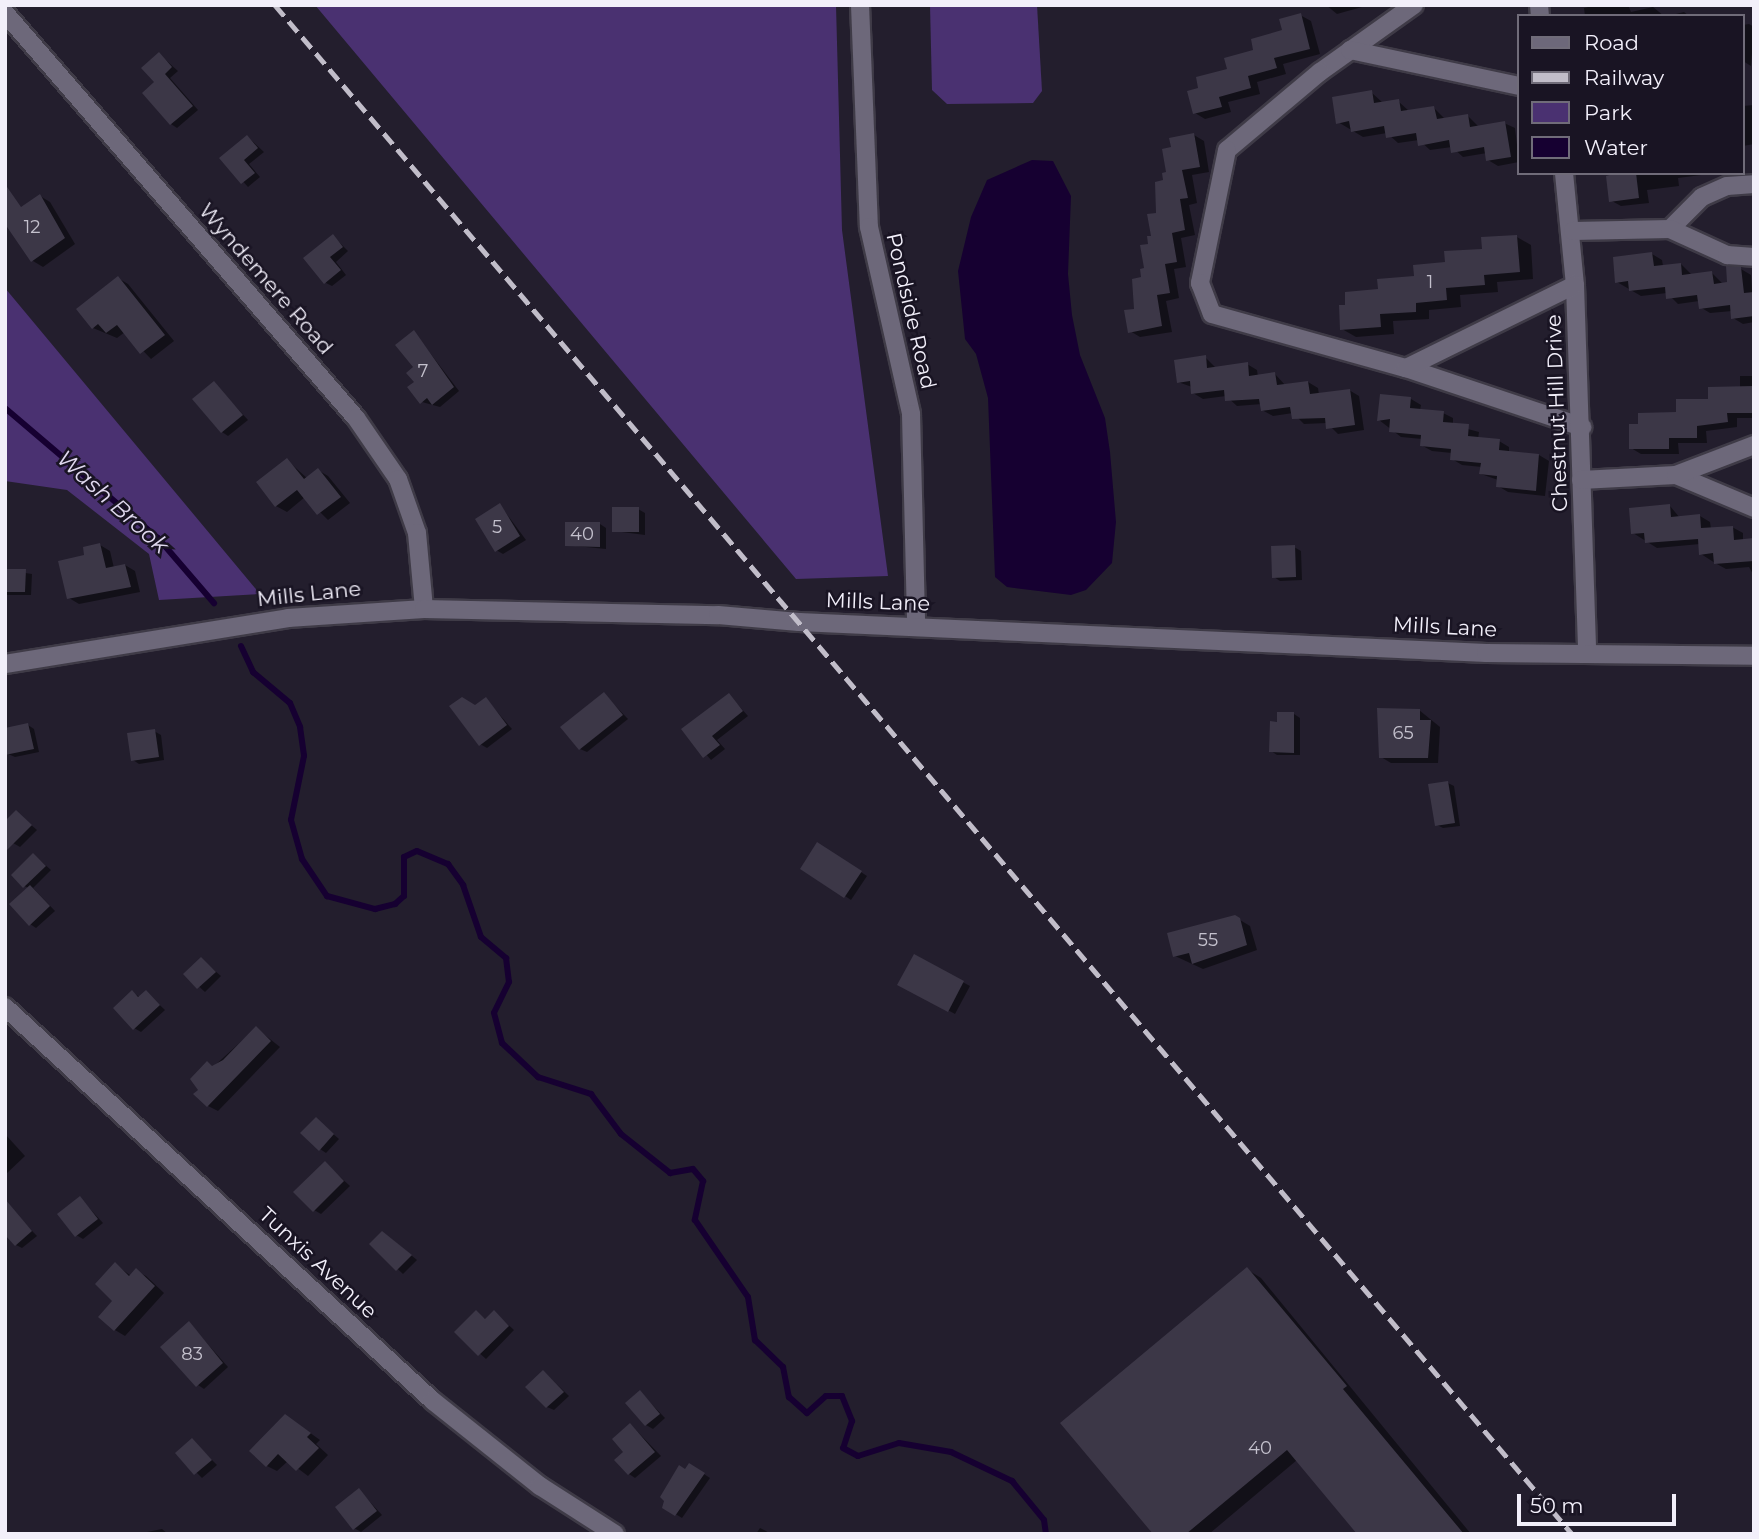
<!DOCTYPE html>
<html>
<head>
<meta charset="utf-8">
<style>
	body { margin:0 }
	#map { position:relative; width:1759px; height:1539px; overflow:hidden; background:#231e2d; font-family:Montserrat,sans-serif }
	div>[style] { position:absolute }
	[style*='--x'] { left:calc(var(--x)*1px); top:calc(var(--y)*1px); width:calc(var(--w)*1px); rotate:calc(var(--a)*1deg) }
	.green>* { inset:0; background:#4a3171 }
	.water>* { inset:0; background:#160031 }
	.shadow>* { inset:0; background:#0007 }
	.stream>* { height:6px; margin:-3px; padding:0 3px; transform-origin:3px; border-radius:3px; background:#160031 }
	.building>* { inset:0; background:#3c3747 }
	.roads { filter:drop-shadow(2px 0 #3f3b47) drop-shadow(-2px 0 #3f3b47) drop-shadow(0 2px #3f3b47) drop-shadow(0 -2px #3f3b47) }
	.street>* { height:18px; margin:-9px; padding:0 9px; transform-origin:9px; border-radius:9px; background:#6d687a }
	.secondary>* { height:18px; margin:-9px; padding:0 9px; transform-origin:9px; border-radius:9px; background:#6d687a }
	.rail>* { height:5px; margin-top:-2.5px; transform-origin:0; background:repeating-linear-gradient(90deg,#c1bdc9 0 14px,transparent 0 21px) }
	span { translate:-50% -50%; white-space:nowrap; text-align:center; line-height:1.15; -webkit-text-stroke:5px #191423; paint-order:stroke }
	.number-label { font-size:18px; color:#c4c1cd }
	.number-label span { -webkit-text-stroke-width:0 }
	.street-label { font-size:21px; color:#f2effa }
	.water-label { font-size:23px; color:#dfd8ee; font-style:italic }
	.frame { position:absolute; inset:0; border:7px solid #f2effa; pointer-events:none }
	.legend { position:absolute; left:1517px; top:14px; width:228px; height:161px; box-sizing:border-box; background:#191423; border:2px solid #706c79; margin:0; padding:9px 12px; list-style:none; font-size:21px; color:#f2effa }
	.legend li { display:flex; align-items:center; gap:14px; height:35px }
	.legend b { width:35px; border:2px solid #706c79 }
	.scale { position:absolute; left:1517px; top:1494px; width:159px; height:32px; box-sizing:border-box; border:4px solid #f2effa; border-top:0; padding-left:9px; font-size:21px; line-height:24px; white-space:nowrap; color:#f2effa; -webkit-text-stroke:5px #191423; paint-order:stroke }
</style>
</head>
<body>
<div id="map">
	<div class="green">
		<div style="clip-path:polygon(315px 5px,836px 5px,842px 230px,888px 576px,796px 579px)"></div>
		<div style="clip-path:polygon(930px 5px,1037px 5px,1042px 91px,1033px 103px,947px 104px,932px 90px)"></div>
		<div style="clip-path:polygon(5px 288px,260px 594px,159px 600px,149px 554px,67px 490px,5px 481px)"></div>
	</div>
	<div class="water">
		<div style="clip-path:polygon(1032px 160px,1053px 161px,1071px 196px,1068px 274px,1072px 315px,1080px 355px,1105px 418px,1110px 452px,1116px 522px,1112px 563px,1086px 590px,1071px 595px,1007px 587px,995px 577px,988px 398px,976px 354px,965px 339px,958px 271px,971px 217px,987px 180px)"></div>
	</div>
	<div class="shadow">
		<div style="clip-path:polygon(1326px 5px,1361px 5px,1362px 7px,1337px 14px)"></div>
		<div style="clip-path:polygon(1597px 5px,1628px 5px,1631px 12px,1653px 7px,1664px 16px,1585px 16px,1584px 8px)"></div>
		<div style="clip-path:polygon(1684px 12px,1689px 16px,1668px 16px)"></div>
		<div style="clip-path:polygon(1300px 15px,1311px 21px,1320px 54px,1283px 64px,1286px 74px,1257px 82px,1260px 94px,1228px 102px,1231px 112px,1205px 119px,1195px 113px,1200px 89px,1284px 32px)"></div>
		<div style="clip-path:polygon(1749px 24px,1754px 27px,1751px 66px,1743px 61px,1743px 25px)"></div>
		<div style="clip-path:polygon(159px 54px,178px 71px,170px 78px,198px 110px,177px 128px,171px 124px,157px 82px)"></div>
		<div style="clip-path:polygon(1371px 92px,1383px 103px,1398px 101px,1410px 112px,1434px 108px,1445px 119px,1467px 115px,1479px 127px,1504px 123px,1515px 128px,1519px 162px,1498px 166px,1488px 160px,1487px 153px,1463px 157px,1452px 147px,1430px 150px,1419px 140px,1398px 143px,1387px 133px,1363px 137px,1338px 122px)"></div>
		<div style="clip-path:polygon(1754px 105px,1754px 144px,1743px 146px,1743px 106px)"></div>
		<div style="clip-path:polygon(1194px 135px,1204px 141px,1209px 172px,1192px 175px,1197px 203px,1189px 205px,1195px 235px,1181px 238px,1186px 267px,1174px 269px,1179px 298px,1166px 301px,1172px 332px,1140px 337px,1130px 331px,1173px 149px)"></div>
		<div style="clip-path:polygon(248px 137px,264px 152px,249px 164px,260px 177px,248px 187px,222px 158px)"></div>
		<div style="clip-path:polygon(1619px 173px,1708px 173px,1709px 174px,1678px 178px,1679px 186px,1647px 190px,1649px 203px,1621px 206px,1610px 200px)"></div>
		<div style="clip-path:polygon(40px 196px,50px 202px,75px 244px,43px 267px,33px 261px)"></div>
		<div style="clip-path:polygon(333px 236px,348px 251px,336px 262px,346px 275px,332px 286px,326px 283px)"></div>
		<div style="clip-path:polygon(1517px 237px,1531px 245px,1533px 279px,1497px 282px,1498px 292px,1460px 295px,1461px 307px,1429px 310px,1429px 319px,1393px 321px,1394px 334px,1356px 337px,1342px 329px,1347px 306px)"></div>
		<div style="clip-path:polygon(1652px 254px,1662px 260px,1663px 266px,1681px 264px,1692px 275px,1712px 273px,1723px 284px,1729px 284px,1741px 269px,1751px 275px,1754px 322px,1743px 324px,1733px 318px,1732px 311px,1710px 313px,1700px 307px,1699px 301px,1678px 304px,1667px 293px,1641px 296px,1617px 282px)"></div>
		<div style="clip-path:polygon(118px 278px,128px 284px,174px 341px,151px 359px,125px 332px,117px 338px,93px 328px)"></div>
		<div style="clip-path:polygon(414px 332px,459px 391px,440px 407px,422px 402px)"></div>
		<div style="clip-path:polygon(1205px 357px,1216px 368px,1247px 364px,1257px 370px,1258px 377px,1275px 374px,1286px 386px,1308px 382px,1318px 388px,1319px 395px,1349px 390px,1359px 396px,1364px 430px,1338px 434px,1327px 423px,1304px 424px,1293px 413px,1273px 416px,1262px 410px,1262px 404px,1237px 406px,1226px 396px,1203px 399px,1193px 393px,1192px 387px,1178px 382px)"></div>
		<div style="clip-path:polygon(1740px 376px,1754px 376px,1754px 418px,1737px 418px,1737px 427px,1706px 431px,1707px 443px,1678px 443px,1679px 454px,1641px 454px,1631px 448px,1678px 414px,1740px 388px)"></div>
		<div style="clip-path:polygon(214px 383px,248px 420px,228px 436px,222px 432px)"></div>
		<div style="clip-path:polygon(1411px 399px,1421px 405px,1420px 410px,1443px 413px,1453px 418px,1453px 425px,1479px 432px,1478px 439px,1499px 441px,1509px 447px,1509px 453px,1539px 455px,1549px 461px,1545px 496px,1508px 492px,1498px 486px,1498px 480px,1481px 474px,1482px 467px,1462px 465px,1452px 459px,1452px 453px,1432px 451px,1421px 445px,1422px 439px,1401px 437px,1379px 420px)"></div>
		<div style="clip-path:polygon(287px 460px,308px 479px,318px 470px,328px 476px,350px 503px,328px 520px,305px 497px,287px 512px,276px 506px,258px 483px)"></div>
		<div style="clip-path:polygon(500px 505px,526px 540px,503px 554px,496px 550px)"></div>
		<div style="clip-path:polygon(1670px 506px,1680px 518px,1700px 516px,1710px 522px,1711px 529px,1732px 527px,1743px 533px,1743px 540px,1754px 539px,1754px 576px,1749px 567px,1726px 569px,1715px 563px,1701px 554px,1700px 544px,1657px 548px,1633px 533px)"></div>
		<div style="clip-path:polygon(638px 509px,645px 513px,645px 535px,614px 531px)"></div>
		<div style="clip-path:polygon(600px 524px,606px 528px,606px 549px,566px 545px)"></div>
		<div style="clip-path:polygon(100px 545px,110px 551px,114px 568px,125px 565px,135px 571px,140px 592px,79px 604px,69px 598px,86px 556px)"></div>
		<div style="clip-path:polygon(1294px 547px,1301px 551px,1302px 580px,1280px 581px,1274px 577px)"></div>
		<div style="clip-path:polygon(5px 570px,32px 574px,31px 595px,5px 595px)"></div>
		<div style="clip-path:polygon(604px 694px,628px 719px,587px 752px,580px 749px)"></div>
		<div style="clip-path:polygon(729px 695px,748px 716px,717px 740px,725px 749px,711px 760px,684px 729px)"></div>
		<div style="clip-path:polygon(486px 699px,512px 729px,487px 748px,480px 744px)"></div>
		<div style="clip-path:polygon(1419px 710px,1440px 727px,1438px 763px,1391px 763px,1381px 757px)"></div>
		<div style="clip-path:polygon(1294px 714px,1300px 718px,1300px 755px,1277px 755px,1271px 751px,1278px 723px)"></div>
		<div style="clip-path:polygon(28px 725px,34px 729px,39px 752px,15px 757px,8px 754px)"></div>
		<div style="clip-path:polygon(154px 731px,161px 735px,164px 760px,139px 764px,133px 760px)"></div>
		<div style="clip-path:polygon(1448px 783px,1454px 786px,1460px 826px,1443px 828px,1437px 825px)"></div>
		<div style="clip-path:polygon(16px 812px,37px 830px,20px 847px,13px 843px)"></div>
		<div style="clip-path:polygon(824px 848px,867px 876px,851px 900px,845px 896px)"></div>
		<div style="clip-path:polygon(34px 855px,51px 870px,33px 888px,55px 911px,36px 928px,30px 924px,29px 888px,24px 886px)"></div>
		<div style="clip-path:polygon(1235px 917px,1250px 926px,1257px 950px,1203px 969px,1175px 956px)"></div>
		<div style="clip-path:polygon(914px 956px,970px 986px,955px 1014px,900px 984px)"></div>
		<div style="clip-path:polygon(201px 959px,221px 976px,205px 992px,185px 974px)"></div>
		<div style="clip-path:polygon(146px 992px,165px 1010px,141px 1032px,134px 1028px,133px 993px,140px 997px)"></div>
		<div style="clip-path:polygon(256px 1028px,280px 1047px,218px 1111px,208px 1106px,213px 1067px)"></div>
		<div style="clip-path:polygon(316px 1119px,339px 1139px,326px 1153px,320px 1149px)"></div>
		<div style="clip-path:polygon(5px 1134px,25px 1156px,5px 1175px)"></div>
		<div style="clip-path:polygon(325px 1163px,350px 1186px,321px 1214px,314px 1210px)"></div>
		<div style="clip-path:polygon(80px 1198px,103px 1223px,83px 1239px,76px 1235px)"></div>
		<div style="clip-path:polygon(12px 1210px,37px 1236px,22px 1248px,16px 1245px)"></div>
		<div style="clip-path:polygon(389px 1237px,417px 1260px,403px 1274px,371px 1244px)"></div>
		<div style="clip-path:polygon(115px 1264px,131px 1276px,136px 1271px,146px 1276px,164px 1293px,125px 1336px,115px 1330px)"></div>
		<div style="clip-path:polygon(1248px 1270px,1261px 1278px,1471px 1534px,1359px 1534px,1297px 1460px,1209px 1534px,1155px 1534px)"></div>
		<div style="clip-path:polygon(476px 1312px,486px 1320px,494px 1312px,514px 1330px,486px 1359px,456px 1332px)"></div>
		<div style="clip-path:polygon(189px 1323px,228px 1367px,204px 1389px,198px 1385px)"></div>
		<div style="clip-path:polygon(544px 1372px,569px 1396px,554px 1410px,547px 1407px)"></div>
		<div style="clip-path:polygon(640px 1392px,665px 1418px,653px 1429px,646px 1425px)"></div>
		<div style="clip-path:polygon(295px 1422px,320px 1440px,316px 1444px,328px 1455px,308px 1476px,288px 1461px,277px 1471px,267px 1466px)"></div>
		<div style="clip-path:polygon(631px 1425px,661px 1456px,635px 1478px,629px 1474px,626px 1452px)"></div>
		<div style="clip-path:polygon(192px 1440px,217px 1465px,202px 1478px,177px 1453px)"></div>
		<div style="clip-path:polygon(690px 1465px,710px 1478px,682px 1518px,664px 1507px)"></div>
		<div style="clip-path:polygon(359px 1490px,382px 1515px,361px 1532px,354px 1528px)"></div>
		<div style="clip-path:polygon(760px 1528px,766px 1531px,770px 1534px,756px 1534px)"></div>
		<div style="clip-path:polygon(162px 1529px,168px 1534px,137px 1534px)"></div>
	</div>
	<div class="stream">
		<div style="--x:5;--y:408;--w:201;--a:40.4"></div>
		<div style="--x:158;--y:538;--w:86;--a:49.3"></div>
		<div style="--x:241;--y:646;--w:29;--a:65"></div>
		<div style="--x:253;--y:672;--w:48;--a:40"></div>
		<div style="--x:290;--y:703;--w:26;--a:67"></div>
		<div style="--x:300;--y:727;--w:29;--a:82"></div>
		<div style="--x:304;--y:756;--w:65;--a:101.5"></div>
		<div style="--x:291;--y:820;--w:41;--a:74.2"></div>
		<div style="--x:302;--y:859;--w:45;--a:56"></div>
		<div style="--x:327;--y:896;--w:50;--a:15.2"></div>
		<div style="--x:375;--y:909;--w:21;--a:-14"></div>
		<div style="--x:395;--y:904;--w:12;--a:-42"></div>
		<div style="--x:404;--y:896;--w:39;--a:-90"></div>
		<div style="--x:404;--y:857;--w:14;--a:-25"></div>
		<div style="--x:417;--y:851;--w:34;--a:23"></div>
		<div style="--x:448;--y:864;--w:26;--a:54"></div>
		<div style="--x:463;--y:885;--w:55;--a:70.9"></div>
		<div style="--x:481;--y:937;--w:33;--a:40"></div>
		<div style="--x:506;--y:958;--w:24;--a:83"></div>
		<div style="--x:509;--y:982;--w:34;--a:116"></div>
		<div style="--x:494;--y:1013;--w:31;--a:75"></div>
		<div style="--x:502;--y:1043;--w:50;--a:43.4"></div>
		<div style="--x:538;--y:1077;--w:56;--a:17.8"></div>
		<div style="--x:591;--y:1094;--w:50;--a:53.1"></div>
		<div style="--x:621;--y:1134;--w:63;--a:38.5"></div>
		<div style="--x:670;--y:1173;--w:23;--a:-10"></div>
		<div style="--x:693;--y:1169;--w:16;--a:50"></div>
		<div style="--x:703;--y:1181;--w:40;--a:102"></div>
		<div style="--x:695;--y:1220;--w:93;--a:55.5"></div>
		<div style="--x:748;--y:1297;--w:44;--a:80.8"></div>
		<div style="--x:755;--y:1340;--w:39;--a:44"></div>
		<div style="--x:783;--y:1367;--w:31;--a:79"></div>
		<div style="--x:789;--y:1397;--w:24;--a:42"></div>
		<div style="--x:807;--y:1413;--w:25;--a:-42"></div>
		<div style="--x:826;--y:1396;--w:16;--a:0"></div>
		<div style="--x:842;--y:1396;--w:27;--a:68"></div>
		<div style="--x:852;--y:1421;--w:28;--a:108"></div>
		<div style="--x:843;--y:1448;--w:17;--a:28"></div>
		<div style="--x:858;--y:1456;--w:43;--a:-17.6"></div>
		<div style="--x:899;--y:1443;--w:53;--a:9.8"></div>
		<div style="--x:951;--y:1452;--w:68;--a:25.4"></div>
		<div style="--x:1012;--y:1481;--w:50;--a:50.6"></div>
		<div style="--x:1044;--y:1520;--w:14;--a:82"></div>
	</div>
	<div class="building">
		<div style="clip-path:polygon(1301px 13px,1310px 49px,1274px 58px,1277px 68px,1248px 76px,1251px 88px,1219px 97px,1222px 107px,1193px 114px,1187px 91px,1198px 88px,1196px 77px,1227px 69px,1224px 58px,1253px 50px,1251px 39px,1282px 30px,1279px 19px)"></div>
		<div style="clip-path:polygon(159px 52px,172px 67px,165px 74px,193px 106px,170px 125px,142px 93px,154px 82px,141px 68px)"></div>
		<div style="clip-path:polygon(1372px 90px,1374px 103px,1399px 99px,1401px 111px,1434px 106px,1437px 119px,1468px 114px,1470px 127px,1505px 121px,1511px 157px,1486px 161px,1484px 147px,1451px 153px,1449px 140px,1418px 146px,1416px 133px,1386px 138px,1384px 126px,1351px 132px,1349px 121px,1336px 124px,1332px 97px)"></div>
		<div style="clip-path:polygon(1194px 133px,1200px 167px,1182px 170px,1188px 198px,1180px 199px,1185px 230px,1172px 233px,1177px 262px,1165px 264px,1170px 293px,1157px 295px,1162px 326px,1128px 333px,1124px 310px,1134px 309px,1132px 279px,1141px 277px,1140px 269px,1144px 268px,1140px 245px,1148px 244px,1147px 236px,1151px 236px,1147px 214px,1156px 213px,1155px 182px,1163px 180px,1162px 173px,1166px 172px,1162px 149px,1171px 147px,1169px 138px)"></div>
		<div style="clip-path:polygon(247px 135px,258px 148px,244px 160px,255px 173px,241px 184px,219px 158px)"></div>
		<div style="clip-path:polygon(1617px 173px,1636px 173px,1639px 198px,1609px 202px,1606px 176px)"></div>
		<div style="clip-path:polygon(5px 184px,21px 207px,40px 194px,65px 238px,31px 262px,5px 224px)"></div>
		<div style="clip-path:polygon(333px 234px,343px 247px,330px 257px,341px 270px,324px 284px,303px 258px)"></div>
		<div style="clip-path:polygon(1517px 235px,1520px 272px,1484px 275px,1485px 285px,1446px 288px,1447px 300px,1416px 303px,1416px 312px,1380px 314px,1381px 327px,1340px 330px,1339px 305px,1345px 305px,1345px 292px,1378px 289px,1377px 279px,1414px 276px,1413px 265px,1445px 262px,1444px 251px,1482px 249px,1481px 237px)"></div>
		<div style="clip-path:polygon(1652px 252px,1654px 266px,1681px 263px,1682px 275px,1712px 271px,1714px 284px,1727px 282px,1726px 266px,1741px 267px,1744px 293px,1754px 292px,1754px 316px,1731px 319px,1730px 305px,1699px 309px,1697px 295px,1666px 299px,1665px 287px,1629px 291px,1628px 281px,1615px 283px,1613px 257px)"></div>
		<div style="clip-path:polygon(118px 276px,165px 335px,140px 354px,117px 325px,106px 333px,98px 324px,92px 329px,76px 309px)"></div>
		<div style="clip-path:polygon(414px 330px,454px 387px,432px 405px,427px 398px,420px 404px,407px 387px,414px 382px,406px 373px,413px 367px,395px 345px)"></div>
		<div style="clip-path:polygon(1206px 355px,1207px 368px,1248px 362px,1249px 376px,1275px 372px,1277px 385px,1308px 381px,1310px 394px,1350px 389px,1355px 425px,1326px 429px,1325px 418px,1292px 419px,1290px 407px,1261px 411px,1259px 399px,1225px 401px,1224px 390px,1191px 394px,1190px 381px,1177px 383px,1174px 360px)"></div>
		<div style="clip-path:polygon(214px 381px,243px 415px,221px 433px,192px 399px)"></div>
		<div style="clip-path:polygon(1754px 386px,1754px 413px,1727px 413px,1728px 422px,1697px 426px,1697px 438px,1669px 438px,1669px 449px,1629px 449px,1629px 424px,1638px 424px,1638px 413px,1676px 412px,1676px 399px,1708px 399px,1708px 387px)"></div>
		<div style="clip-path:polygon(1380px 394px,1411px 397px,1410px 408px,1444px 411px,1443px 422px,1469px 424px,1468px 436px,1500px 439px,1499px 450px,1539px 454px,1536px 491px,1496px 487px,1497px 476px,1479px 474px,1481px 463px,1450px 460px,1451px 449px,1420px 446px,1421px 435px,1389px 432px,1390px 419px,1377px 421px)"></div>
		<div style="clip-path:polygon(287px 458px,304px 479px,318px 468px,341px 497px,317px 515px,297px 490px,275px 507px,256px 482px)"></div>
		<div style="clip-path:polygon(500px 503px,520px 536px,495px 552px,475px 519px)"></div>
		<div style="clip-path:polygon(1670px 504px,1671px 517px,1700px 514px,1701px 528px,1733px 526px,1734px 540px,1754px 538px,1754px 561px,1714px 564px,1713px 553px,1699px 555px,1698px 539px,1645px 543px,1644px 533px,1631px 534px,1629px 508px)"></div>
		<div style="clip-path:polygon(612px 507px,639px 507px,639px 532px,612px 532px)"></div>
		<div style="clip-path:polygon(565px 522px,600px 522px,600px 547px,565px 546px)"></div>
		<div style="clip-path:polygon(100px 543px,106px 568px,125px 564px,131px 587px,67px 599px,58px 561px,84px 555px,83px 547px)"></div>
		<div style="clip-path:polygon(1295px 545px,1296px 577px,1272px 578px,1271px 546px)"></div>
		<div style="clip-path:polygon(5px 569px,26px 569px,25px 592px,5px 592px)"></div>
		<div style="clip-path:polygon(604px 692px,623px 715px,579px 750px,560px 727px)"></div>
		<div style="clip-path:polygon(729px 693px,743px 711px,712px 736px,720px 745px,703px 758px,681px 729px)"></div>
		<div style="clip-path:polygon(462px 697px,475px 705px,486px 697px,507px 725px,479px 746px,449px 706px)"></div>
		<div style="clip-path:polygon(1377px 708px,1420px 709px,1420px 720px,1431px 720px,1428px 758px,1379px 758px)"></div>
		<div style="clip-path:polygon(1277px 712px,1294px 712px,1294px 753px,1269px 752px,1270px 721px,1277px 722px)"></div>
		<div style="clip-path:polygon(28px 723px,34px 749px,5px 755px,5px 728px)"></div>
		<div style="clip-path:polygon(155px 729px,159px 757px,131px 761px,127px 733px)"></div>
		<div style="clip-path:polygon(1448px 781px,1455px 823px,1435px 826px,1428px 784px)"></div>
		<div style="clip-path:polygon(16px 810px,32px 825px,5px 852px,5px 821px)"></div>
		<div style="clip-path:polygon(817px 842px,862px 871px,844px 898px,800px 869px)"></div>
		<div style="clip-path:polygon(33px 853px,46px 866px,23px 888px,11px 875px)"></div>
		<div style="clip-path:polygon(30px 885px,50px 906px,29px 926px,9px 904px)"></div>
		<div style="clip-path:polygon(1235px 915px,1240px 918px,1247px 945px,1192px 964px,1189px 953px,1173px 957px,1167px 933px)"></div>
		<div style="clip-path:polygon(914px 954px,964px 981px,948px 1012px,897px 985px)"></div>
		<div style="clip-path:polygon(201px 957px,216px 972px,197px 989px,183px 974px)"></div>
		<div style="clip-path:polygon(132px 990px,138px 997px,146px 990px,160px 1005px,133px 1030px,113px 1008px)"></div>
		<div style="clip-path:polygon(256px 1026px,271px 1041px,207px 1107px,193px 1094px,198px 1090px,190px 1079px,207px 1061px,212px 1066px,223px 1060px)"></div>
		<div style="clip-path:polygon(316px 1117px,334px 1134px,319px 1151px,300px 1133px)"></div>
		<div style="clip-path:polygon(325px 1161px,344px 1181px,313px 1212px,293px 1192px)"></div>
		<div style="clip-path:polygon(80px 1196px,98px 1219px,75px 1237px,57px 1214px)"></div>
		<div style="clip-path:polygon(5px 1199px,32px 1231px,15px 1246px,5px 1235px)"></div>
		<div style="clip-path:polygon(382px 1231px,412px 1255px,396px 1271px,369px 1244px)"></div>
		<div style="clip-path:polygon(115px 1262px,129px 1276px,136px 1268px,155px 1286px,114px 1331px,98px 1317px,112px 1301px,95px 1284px)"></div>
		<div style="clip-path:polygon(1247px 1267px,1347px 1386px,1343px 1389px,1464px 1534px,1357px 1534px,1287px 1450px,1186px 1534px,1153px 1534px,1060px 1423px)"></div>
		<div style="clip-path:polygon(476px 1310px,485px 1319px,494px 1310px,509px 1326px,478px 1356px,454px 1332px)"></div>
		<div style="clip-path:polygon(189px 1321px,223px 1363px,196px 1387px,160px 1347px)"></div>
		<div style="clip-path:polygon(543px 1370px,564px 1392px,546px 1408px,525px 1387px)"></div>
		<div style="clip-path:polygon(640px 1390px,660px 1414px,645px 1426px,625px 1403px)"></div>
		<div style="clip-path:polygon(285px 1414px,311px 1433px,307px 1437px,319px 1448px,296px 1471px,278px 1454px,266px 1467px,249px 1451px)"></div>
		<div style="clip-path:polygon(630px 1423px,655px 1452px,628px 1475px,614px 1460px,623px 1452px,612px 1439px)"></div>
		<div style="clip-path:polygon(192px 1438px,212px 1460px,194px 1475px,175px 1453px)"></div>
		<div style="clip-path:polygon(689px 1463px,705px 1473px,675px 1516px,662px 1508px,664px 1501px,660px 1497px,679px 1465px,685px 1469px)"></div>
		<div style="clip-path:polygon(359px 1488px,377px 1511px,353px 1530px,335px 1507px)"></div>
	</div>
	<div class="roads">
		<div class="street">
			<div style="--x:860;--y:5;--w:222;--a:87.7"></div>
			<div style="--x:869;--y:227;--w:192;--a:77.3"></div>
			<div style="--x:911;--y:414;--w:212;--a:88.6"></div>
			<div style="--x:1414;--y:5;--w:115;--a:144.5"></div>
			<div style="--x:1320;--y:72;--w:121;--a:140"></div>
			<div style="--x:1227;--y:150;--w:136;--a:101.5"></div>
			<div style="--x:1200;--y:283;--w:33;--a:69"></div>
			<div style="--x:1212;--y:314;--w:201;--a:15.6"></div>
			<div style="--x:1406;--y:368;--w:186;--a:18.5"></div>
			<div style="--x:1539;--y:5;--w:11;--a:85"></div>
			<div style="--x:5;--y:13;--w:536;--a:49.09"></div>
			<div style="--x:356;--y:418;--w:74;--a:55.5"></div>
			<div style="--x:398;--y:479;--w:57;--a:70.6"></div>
			<div style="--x:417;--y:533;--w:76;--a:84.7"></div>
			<div style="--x:1350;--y:50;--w:173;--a:12"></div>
			<div style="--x:1564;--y:173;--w:113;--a:84.4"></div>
			<div style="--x:1575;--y:285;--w:368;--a:88.1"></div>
			<div style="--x:1670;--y:229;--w:45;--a:-45"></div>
			<div style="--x:1702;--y:197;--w:27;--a:-24"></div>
			<div style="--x:1727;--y:186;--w:27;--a:-4"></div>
			<div style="--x:1573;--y:231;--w:97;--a:-1.2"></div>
			<div style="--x:1670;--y:229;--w:63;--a:24.5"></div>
			<div style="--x:1727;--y:255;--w:27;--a:4"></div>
			<div style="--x:1406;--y:368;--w:188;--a:-26.2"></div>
			<div style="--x:1676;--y:475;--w:85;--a:22.9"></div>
			<div style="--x:1581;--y:480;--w:95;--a:-3"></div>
			<div style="--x:1676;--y:475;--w:84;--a:-21"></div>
			<div style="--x:5;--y:664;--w:287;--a:-9.2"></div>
			<div style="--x:288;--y:618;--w:136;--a:-3.8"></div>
			<div style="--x:424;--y:609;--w:294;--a:1.2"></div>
			<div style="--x:718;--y:615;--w:81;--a:4.9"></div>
			<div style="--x:799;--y:622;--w:688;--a:2.58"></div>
			<div style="--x:1486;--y:653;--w:268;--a:0.6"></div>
		</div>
		<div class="secondary">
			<div style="--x:5;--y:1007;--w:582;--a:42.63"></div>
			<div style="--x:433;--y:1401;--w:137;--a:38.5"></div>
			<div style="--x:540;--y:1486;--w:89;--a:32.6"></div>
		</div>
	</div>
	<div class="rail">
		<div style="--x:275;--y:5;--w:2005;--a:49.69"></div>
	</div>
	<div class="number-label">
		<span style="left:32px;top:227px">12</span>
		<span style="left:1430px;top:282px">1</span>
		<span style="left:423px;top:371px">7</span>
		<span style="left:497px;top:527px">5</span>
		<span style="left:582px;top:534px">40</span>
		<span style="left:1403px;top:733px">65</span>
		<span style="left:1208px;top:940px">55</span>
		<span style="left:192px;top:1354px">83</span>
		<span style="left:1260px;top:1448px">40</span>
	</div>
	<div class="street-label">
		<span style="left:266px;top:279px;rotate:49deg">Wyndemere Road</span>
		<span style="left:911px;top:311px;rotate:77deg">Pondside Road</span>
		<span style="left:1557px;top:413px;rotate:-92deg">Chestnut Hill Drive</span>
		<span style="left:309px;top:594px;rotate:-6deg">Mills Lane</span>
		<span style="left:878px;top:602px;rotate:2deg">Mills Lane</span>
		<span style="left:1445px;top:627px;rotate:3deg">Mills Lane</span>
		<span style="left:318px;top:1263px;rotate:43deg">Tunxis Avenue</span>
	</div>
	<div class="water-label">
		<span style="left:113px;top:502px;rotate:42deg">Wash Brook</span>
	</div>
	<div class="frame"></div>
	<ul class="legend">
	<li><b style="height:9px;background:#6d687a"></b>Road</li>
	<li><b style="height:9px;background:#c1bdc9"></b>Railway</li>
	<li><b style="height:19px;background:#4a3171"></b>Park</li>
	<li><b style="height:19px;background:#160031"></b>Water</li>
	</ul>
	<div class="scale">50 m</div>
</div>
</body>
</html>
